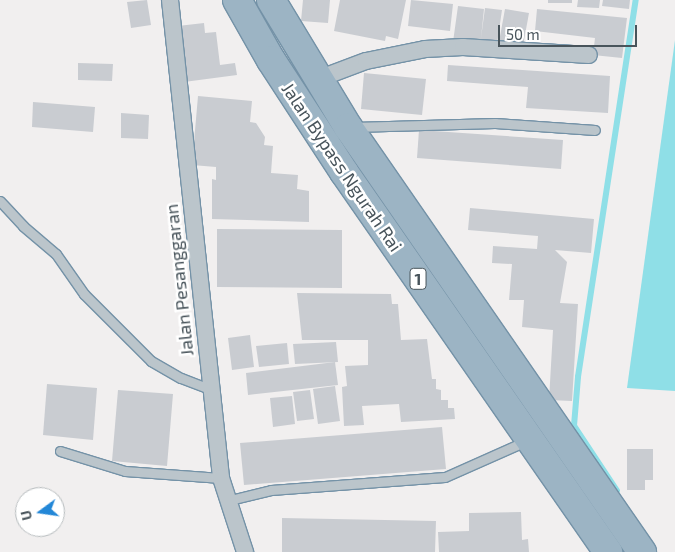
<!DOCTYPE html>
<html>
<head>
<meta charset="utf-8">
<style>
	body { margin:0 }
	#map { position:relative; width:675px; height:552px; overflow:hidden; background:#f1efef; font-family:"Exo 2",sans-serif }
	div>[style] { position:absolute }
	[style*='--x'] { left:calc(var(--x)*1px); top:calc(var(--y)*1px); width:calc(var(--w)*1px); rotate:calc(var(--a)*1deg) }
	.water>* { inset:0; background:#8fdfe7 }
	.stream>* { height:5.5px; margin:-2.75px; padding:0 2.75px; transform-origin:2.75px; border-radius:2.75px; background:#8fdfe7 }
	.building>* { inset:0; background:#c9ccd1 }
	.roads { filter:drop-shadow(1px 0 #7492a7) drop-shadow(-1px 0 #7492a7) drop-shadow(0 1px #7492a7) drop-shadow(0 -1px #7492a7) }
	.service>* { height:9px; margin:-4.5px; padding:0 4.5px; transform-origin:4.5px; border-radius:4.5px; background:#bbc5cb }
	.minor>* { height:16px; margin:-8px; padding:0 8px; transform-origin:8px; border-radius:8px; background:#bbc5cb }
	.trunk>* { height:28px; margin:-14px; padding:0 14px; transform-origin:14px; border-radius:14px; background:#9cb4c4 }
	span { translate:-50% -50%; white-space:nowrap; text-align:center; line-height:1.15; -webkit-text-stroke:5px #fff; paint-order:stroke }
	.shield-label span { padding:1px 4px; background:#fff; border:1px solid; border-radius:4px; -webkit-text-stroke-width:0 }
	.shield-label { font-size:16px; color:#48545b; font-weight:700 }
	.street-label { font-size:18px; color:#48545b }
	.north { position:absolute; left:15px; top:487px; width:50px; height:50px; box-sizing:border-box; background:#fff; border:1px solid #b6bbbd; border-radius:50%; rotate:256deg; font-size:14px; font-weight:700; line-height:20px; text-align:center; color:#48545b }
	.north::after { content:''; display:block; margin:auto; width:18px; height:22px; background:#2387d7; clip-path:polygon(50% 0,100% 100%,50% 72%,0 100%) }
	.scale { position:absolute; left:498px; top:25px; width:139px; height:22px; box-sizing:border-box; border:2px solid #48545b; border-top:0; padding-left:6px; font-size:15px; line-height:18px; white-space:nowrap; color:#48545b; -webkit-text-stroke:4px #fff; paint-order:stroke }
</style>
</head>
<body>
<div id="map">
	<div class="water">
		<div style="clip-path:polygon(675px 40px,675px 391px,627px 388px)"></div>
	</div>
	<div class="stream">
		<div style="--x:617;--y:491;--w:78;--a:-123.5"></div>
		<div style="--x:574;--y:426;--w:49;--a:-85.3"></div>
		<div style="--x:578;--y:377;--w:381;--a:-81.3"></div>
	</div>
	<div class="building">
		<div style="clip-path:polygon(147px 0,151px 25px,131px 28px,127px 2px)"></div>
		<div style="clip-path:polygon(303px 0,330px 0,328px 23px,301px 21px)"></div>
		<div style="clip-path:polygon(340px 0,406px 0,398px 39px,386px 36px,385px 41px,334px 31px)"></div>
		<div style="clip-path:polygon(411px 0,453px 4px,450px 31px,408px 26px)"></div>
		<div style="clip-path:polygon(548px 0,572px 0,572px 3px,548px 3px)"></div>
		<div style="clip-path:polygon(578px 0,600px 0,599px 8px,577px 7px)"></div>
		<div style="clip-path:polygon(603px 0,630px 0,629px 9px,602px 6px)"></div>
		<div style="clip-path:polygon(458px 6px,484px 9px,481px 38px,485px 8px,502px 10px,497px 44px,453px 42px)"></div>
		<div style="clip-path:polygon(505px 9px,529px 13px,523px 46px,499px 42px)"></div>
		<div style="clip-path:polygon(537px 9px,627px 18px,622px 58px,593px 55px,595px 38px,535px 31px)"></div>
		<div style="clip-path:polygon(204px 23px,205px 33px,216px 32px,220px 65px,235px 63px,237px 75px,184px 82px,178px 26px)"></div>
		<div style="clip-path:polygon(78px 63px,113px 64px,112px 81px,78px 80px)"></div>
		<div style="clip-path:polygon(448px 65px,610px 76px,608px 113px,526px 108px,528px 87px,447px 81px)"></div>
		<div style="clip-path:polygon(364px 73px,426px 79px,422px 115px,361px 109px)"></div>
		<div style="clip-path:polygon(198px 96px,252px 101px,250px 122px,256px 123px,265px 137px,264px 145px,273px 146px,271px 173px,298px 175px,297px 189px,309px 191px,309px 222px,212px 219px,212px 179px,216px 180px,216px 167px,192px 165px)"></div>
		<div style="clip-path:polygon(33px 102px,95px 107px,93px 132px,32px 127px)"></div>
		<div style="clip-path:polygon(121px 113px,149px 115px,148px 139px,121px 138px)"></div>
		<div style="clip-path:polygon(419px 130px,563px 140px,561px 169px,417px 158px)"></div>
		<div style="clip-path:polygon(470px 208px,594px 219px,591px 253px,555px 250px,567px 262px,560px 303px,578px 304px,572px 401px,549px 400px,553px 330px,522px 327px,524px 300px,509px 300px,512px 264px,492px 263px,493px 246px,537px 249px,538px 236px,468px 230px)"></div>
		<div style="clip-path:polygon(217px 229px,342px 230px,342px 288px,217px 287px)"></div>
		<div style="clip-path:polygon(297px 293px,391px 294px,392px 304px,398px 304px,401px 340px,427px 339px,432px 379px,436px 379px,436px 389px,441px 390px,441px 400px,448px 400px,448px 408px,454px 408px,455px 419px,401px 422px,399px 404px,362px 406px,364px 425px,344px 426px,342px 387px,347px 386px,345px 366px,368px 365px,368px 340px,302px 340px)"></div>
		<div style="clip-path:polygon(250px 335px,254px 367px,232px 370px,228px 338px)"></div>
		<div style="clip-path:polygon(336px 342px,338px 362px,295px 364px,293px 344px)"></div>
		<div style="clip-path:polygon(287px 343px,289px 364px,259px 367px,256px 346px)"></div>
		<div style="clip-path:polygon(335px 362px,338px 385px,248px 395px,246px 373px)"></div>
		<div style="clip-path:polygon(47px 384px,97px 388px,93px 440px,43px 435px)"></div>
		<div style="clip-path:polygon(335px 386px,340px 421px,318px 424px,313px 389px)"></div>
		<div style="clip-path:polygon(118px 390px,173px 394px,167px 466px,112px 461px)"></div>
		<div style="clip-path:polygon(310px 390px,314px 419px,297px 421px,293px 392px)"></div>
		<div style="clip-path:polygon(292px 396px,295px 424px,273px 427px,270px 398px)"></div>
		<div style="clip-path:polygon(442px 427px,446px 469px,244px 485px,240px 443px)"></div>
		<div style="clip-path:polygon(627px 449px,653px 449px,653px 480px,645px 480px,645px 490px,627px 490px)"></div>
		<div style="clip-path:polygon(521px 512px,522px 540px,528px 539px,529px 552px,439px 552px,438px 532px,469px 531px,469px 513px)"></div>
		<div style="clip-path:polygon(282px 518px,436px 521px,435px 552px,282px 552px)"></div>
	</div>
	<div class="roads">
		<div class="service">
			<div style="--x:353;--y:127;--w:142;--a:-1.6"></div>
			<div style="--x:495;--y:123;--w:100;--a:4"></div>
			<div style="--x:0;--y:201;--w:34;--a:47"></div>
			<div style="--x:23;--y:226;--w:43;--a:40.3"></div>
			<div style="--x:56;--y:254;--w:49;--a:55"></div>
			<div style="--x:84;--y:294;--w:95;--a:45"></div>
			<div style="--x:151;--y:361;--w:34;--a:30"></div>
			<div style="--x:181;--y:378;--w:31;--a:21"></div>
			<div style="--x:60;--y:451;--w:68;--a:17.1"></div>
			<div style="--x:125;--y:471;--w:96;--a:4.2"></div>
			<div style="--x:226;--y:501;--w:46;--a:-13.7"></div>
			<div style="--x:271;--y:490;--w:174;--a:-4.3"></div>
			<div style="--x:445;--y:477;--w:89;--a:-24"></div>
		</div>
		<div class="minor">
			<div style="--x:170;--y:0;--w:481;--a:83.9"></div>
			<div style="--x:221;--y:478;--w:78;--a:72"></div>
			<div style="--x:318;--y:79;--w:51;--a:-20.6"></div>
			<div style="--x:366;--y:61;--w:60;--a:-11.5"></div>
			<div style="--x:425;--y:49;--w:38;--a:-3"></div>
			<div style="--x:463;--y:47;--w:126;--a:3.6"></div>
		</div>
		<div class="trunk">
			<div style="--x:237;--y:0;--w:69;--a:60.5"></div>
			<div style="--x:271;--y:60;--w:134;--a:56.9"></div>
			<div style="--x:344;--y:172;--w:463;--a:55.2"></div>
			<div style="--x:271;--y:0;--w:149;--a:58.8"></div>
			<div style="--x:348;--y:127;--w:517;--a:55.33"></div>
		</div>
	</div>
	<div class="shield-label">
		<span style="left:418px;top:279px">1</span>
	</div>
	<div class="street-label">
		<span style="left:342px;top:167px;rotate:56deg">Jalan Bypass Ngurah Rai</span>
		<span style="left:179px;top:280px;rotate:-96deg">Jalan Pesanggaran</span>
	</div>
	<div class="north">U</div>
	<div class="scale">50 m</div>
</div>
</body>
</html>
